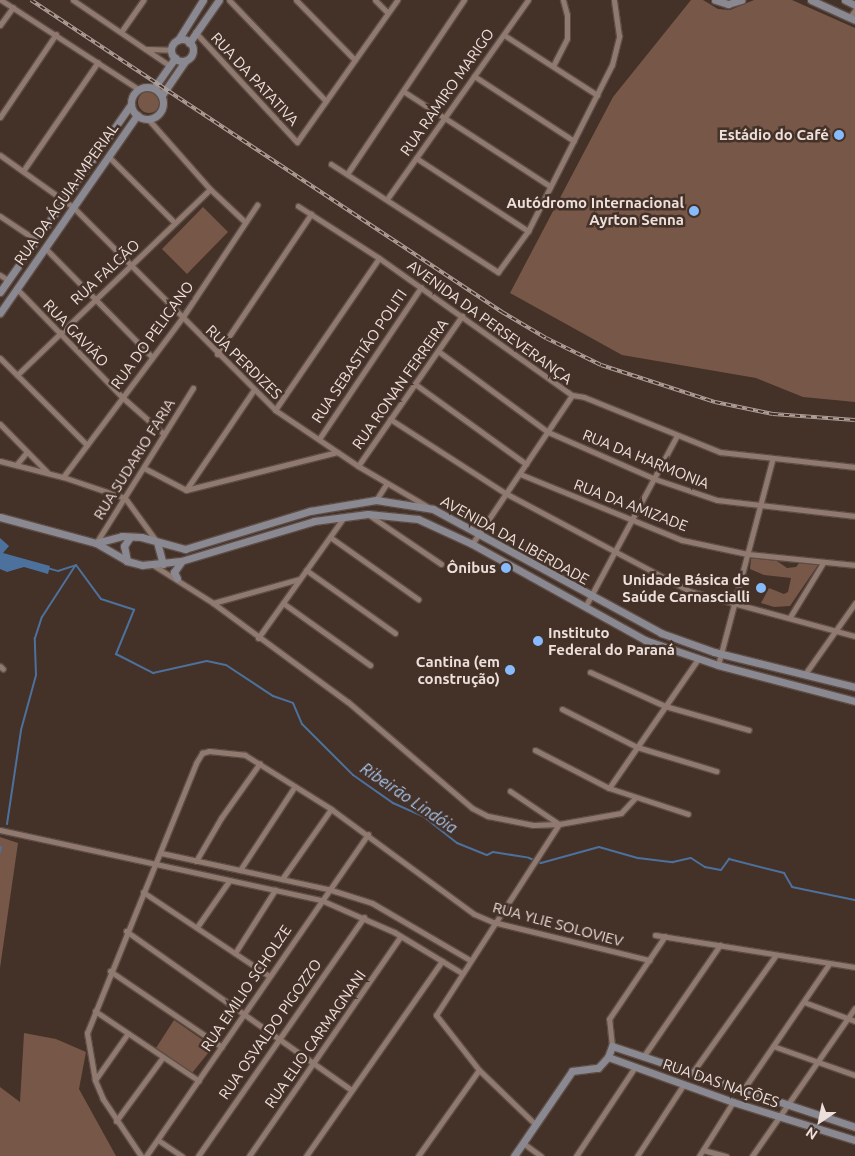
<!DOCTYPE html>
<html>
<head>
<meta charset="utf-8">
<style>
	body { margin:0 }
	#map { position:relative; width:855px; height:1156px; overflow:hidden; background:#443128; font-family:Ubuntu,sans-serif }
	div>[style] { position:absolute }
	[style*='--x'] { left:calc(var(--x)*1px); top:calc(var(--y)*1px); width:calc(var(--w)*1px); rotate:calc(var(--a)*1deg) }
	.green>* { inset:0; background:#775748 }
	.round { border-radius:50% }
	.water>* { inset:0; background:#4d719d }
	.stream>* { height:2px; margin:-1px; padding:0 1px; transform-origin:1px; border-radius:1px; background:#4d719d }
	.roads { filter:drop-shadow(1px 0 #5d4d46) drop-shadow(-1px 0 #5d4d46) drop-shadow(0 1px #5d4d46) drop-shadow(0 -1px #5d4d46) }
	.street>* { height:5px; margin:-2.5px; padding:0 2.5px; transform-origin:2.5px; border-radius:2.5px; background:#907a70 }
	.secondary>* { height:7px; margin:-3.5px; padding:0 3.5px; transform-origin:3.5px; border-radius:3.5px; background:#8a8891 }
	.secondary>.ring { margin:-3.5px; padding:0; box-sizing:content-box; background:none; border:7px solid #8a8891; border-radius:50% }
	.rail>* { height:4px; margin-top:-2px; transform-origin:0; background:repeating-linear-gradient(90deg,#443128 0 5.5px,#afa099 0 11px); box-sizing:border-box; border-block:1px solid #afa099 }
	.dots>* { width:14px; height:14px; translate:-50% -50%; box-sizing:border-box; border:2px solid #443128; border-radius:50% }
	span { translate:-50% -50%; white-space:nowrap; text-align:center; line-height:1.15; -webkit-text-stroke:5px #443128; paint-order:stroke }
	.street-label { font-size:15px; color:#ede0db }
	.poi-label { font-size:15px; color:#ede0db; font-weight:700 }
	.right { translate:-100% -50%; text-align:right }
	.left { translate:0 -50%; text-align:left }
	.water-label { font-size:16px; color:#a9c9f1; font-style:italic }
	.north { position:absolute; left:795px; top:1096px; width:50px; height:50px; -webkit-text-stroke:4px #443128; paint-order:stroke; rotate:214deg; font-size:14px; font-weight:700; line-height:20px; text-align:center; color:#ede0db }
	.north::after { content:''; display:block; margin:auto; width:18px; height:22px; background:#ede0db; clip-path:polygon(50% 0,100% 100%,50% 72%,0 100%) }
</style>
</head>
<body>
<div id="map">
	<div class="green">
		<div style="clip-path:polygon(691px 0,703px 0,718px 9px,730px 10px,754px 0,792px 0,855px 28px,855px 402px,803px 397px,756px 378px,622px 355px,510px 293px,613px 97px)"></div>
		<div class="round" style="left:138px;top:91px;width:22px;height:22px"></div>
		<div style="clip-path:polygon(203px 207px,228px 232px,187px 274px,162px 249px)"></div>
		<div style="clip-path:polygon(758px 558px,777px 561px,787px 568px,796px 567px,800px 562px,818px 565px,790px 606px,774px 607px,761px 603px,769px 588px,784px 594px,788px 592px,791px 578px,764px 575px,750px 569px,751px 559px)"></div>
		<div style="clip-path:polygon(0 837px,18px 843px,0 968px)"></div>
		<div style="clip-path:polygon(174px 1020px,213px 1047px,192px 1073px,156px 1048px)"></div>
		<div style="clip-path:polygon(24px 1033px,56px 1039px,86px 1052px,79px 1089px,116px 1156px,0 1156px,0 1087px,20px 1102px)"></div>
	</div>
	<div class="water">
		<div style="clip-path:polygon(0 538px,9px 546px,3px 553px,50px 566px,48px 574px,24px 567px,7px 572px,0 569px)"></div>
	</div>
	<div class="stream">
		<div style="--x:47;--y:568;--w:11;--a:15"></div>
		<div style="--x:58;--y:571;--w:19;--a:-18"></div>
		<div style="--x:76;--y:565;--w:42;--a:53.7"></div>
		<div style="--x:101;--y:599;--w:35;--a:18"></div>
		<div style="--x:134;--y:610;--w:48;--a:112.2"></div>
		<div style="--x:116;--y:654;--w:42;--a:27.2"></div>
		<div style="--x:153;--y:673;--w:55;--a:-12.5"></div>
		<div style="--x:207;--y:661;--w:19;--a:12"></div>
		<div style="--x:226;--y:665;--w:56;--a:33.4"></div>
		<div style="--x:273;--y:696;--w:21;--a:19"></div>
		<div style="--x:293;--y:703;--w:23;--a:67"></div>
		<div style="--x:302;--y:724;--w:72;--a:45"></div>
		<div style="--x:353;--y:775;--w:49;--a:35"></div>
		<div style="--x:393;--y:803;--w:34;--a:24"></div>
		<div style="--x:424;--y:817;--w:42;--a:38.2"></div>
		<div style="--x:457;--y:843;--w:32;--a:22"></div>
		<div style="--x:487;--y:855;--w:7;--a:-27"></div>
		<div style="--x:493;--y:852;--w:36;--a:9"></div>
		<div style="--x:529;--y:858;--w:13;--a:23"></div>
		<div style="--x:541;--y:863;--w:60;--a:-15.4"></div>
		<div style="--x:599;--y:847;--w:41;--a:15.8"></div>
		<div style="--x:638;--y:858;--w:35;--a:7"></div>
		<div style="--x:673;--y:862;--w:18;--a:-13"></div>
		<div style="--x:691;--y:858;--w:17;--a:33"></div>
		<div style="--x:705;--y:867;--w:16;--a:11"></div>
		<div style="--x:721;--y:870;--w:14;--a:-54"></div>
		<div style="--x:729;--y:859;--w:57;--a:14.3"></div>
		<div style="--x:784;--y:873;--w:16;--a:60"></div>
		<div style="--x:792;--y:887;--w:64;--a:11.7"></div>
		<div style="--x:7;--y:824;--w:95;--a:-81.5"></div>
		<div style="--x:21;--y:730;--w:57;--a:-74.7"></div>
		<div style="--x:36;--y:675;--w:37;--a:-92"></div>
		<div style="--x:35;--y:638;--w:22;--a:-72"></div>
		<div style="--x:42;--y:617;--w:61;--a:-57.1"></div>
		<div style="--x:0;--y:852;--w:5;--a:-79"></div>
	</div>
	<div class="roads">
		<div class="street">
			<div style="--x:1;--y:0;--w:163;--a:33"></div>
			<div style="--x:73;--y:0;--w:117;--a:34.2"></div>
			<div style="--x:229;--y:0;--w:140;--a:46.2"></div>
			<div style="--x:296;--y:0;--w:84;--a:45.5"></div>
			<div style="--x:375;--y:0;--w:18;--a:45"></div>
			<div style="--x:850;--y:17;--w:9;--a:-54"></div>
			<div style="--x:0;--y:25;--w:22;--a:-54"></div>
			<div style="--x:121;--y:32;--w:39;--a:-55"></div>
			<div style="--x:195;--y:32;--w:150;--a:47.2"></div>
			<div style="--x:297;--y:142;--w:174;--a:-54.8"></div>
			<div style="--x:504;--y:35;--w:111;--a:32.8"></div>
			<div style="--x:146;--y:49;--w:25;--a:2"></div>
			<div style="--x:553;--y:66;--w:31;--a:-63"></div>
			<div style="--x:567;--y:38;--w:23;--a:-90"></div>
			<div style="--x:567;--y:15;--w:16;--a:-105"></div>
			<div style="--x:474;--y:76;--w:119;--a:33"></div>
			<div style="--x:403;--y:91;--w:175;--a:32.9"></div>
			<div style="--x:0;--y:117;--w:100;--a:-56"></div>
			<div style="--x:148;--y:119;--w:94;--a:48.5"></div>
			<div style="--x:210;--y:189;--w:48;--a:43.3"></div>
			<div style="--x:0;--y:155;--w:90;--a:35.5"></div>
			<div style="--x:73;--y:207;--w:286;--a:45.1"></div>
			<div style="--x:275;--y:410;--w:100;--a:34"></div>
			<div style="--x:358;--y:466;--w:83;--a:30.3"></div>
			<div style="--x:109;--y:157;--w:93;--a:45"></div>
			<div style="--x:416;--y:158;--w:134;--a:33.1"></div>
			<div style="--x:331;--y:164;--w:199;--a:32.9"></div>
			<div style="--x:498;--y:272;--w:51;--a:-53.8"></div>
			<div style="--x:528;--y:231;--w:186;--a:-63.2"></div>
			<div style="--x:612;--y:65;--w:30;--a:-76"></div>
			<div style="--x:619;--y:36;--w:36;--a:-98"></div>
			<div style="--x:23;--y:171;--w:132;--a:-55.5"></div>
			<div style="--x:347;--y:174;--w:210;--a:-56.1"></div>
			<div style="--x:387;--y:199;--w:244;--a:-54.7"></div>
			<div style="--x:298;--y:206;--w:96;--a:32.7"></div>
			<div style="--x:379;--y:258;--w:237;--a:35.4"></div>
			<div style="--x:572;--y:395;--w:12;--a:9"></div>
			<div style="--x:584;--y:397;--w:147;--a:22"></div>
			<div style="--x:720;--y:452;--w:136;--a:6.3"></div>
			<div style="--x:0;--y:216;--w:43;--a:33.7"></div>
			<div style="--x:45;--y:248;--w:153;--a:45.5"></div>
			<div style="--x:0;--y:275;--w:9;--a:32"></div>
			<div style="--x:17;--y:289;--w:151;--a:45.8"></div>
			<div style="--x:122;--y:397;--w:56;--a:41.4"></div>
			<div style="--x:438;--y:351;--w:137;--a:36.4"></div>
			<div style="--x:548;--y:432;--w:117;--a:23.7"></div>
			<div style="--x:655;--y:479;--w:65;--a:18.7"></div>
			<div style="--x:717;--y:500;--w:139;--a:6.6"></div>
			<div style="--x:217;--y:354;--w:169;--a:-56.1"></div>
			<div style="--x:0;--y:358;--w:123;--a:45"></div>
			<div style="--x:17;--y:375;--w:268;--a:-43.9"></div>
			<div style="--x:415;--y:384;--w:137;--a:35.8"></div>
			<div style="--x:275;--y:410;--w:184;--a:-55.6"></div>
			<div style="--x:390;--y:419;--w:137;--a:32.8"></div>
			<div style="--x:505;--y:493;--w:208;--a:28"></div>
			<div style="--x:689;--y:591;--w:172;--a:15.2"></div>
			<div style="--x:0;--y:424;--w:67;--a:45.6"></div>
			<div style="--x:319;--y:439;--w:183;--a:-56.1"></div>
			<div style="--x:0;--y:461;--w:65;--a:14.3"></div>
			<div style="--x:63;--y:477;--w:65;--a:18.7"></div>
			<div style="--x:125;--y:498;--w:54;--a:54"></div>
			<div style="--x:16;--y:465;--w:17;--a:-50"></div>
			<div style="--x:358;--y:466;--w:183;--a:-55.3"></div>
			<div style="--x:144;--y:468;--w:47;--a:27.6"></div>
			<div style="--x:186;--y:490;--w:156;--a:-14.1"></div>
			<div style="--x:520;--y:474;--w:175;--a:22.2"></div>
			<div style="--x:682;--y:540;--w:67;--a:12"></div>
			<div style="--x:748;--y:554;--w:108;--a:5.9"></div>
			<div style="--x:63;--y:477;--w:199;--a:-53.2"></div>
			<div style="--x:182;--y:318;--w:136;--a:-56.4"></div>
			<div style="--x:186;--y:490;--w:120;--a:-55.9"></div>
			<div style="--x:376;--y:500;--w:20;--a:-57"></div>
			<div style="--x:369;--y:515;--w:87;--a:34.2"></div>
			<div style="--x:330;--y:537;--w:108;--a:35.2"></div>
			<div style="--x:96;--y:543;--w:183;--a:-58"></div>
			<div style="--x:472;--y:544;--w:179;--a:-56.1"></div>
			<div style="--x:153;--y:565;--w:71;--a:32.3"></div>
			<div style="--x:213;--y:603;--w:167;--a:36.3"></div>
			<div style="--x:348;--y:702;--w:163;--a:40.5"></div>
			<div style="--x:472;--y:808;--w:18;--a:27"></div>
			<div style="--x:488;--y:816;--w:46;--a:11.3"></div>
			<div style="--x:533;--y:825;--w:26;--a:-2"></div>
			<div style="--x:559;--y:824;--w:63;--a:-10.1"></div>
			<div style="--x:621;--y:813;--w:21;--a:-47"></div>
			<div style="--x:306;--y:570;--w:109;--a:35.3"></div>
			<div style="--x:213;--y:603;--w:89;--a:-15.6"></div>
			<div style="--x:283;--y:603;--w:107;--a:35.5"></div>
			<div style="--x:585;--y:607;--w:193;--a:-61.8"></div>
			<div style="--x:790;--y:617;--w:63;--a:-58.6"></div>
			<div style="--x:258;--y:638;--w:148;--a:-54.6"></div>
			<div style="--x:718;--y:665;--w:212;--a:-75.2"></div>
			<div style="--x:0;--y:666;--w:4;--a:45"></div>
			<div style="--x:590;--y:672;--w:82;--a:24.4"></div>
			<div style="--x:665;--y:706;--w:87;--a:15.9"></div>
			<div style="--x:805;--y:674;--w:87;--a:-54.8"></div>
			<div style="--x:562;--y:709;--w:84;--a:26.9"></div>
			<div style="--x:637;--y:747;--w:83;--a:16.9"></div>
			<div style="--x:535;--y:750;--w:83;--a:27.2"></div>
			<div style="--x:609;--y:788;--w:83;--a:18.2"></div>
			<div style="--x:609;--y:788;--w:157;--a:-55.4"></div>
			<div style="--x:510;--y:791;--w:59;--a:34"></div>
			<div style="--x:0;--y:830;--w:329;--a:12.3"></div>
			<div style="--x:321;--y:900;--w:80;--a:23.7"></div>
			<div style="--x:394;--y:932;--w:79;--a:31.1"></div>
			<div style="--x:161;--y:853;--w:171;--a:12.2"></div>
			<div style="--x:328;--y:889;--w:46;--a:17.7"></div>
			<div style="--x:372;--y:903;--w:113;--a:30.2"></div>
			<div style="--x:196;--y:861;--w:50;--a:-59.8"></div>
			<div style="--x:221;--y:818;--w:67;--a:-54.7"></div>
			<div style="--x:240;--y:870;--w:100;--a:-56.8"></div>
			<div style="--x:282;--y:879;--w:85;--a:-55"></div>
			<div style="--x:331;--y:809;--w:177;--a:36.3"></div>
			<div style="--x:474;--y:914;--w:21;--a:23"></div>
			<div style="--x:493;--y:922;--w:161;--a:13.7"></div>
			<div style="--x:143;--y:892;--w:151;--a:33.7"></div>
			<div style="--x:197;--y:927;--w:56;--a:-55.2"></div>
			<div style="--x:126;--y:931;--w:276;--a:35.2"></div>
			<div style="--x:655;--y:935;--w:203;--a:9.1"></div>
			<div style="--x:235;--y:953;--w:75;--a:-57.6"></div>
			<div style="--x:110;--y:971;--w:135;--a:34.2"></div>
			<div style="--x:804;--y:1002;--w:54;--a:20.4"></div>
			<div style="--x:95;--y:1011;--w:125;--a:33.9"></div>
			<div style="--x:612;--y:1046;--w:27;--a:-96"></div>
			<div style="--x:609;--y:1019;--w:100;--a:-56"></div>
			<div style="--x:773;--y:1046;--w:87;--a:19.5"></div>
			<div style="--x:643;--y:1057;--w:136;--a:-55.5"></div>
			<div style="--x:692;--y:1073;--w:143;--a:-54.6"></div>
			<div style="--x:95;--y:1080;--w:57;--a:-54.9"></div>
			<div style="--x:743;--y:1090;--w:153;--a:-55.7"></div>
			<div style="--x:116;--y:1121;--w:79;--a:-53.7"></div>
			<div style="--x:536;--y:1125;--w:79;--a:-136"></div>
			<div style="--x:479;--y:1070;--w:70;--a:-128"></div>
			<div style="--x:436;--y:1015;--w:227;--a:-57.2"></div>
			<div style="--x:158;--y:1140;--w:29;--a:34"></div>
			<div style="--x:523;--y:1143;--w:22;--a:36"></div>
			<div style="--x:703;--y:1150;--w:24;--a:15"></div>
			<div style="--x:141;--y:1156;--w:69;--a:-123.7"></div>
			<div style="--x:103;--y:1099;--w:21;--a:-113"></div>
			<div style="--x:95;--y:1080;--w:48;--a:-99.7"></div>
			<div style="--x:87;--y:1033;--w:291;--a:-68"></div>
			<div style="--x:196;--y:763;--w:12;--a:-59"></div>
			<div style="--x:202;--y:753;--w:7;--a:-16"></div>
			<div style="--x:209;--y:751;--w:36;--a:6"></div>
			<div style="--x:245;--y:755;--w:102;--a:32.1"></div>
			<div style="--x:146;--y:1156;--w:391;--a:-55.4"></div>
			<div style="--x:198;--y:1156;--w:291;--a:-55.2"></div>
			<div style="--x:249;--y:1156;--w:267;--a:-55.4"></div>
			<div style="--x:306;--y:1156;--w:238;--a:-55.1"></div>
			<div style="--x:418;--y:1156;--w:105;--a:-54.7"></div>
			<div style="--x:576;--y:1156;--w:107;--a:-56.5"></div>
			<div style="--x:637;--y:1156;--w:86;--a:-56.9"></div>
			<div style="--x:699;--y:1156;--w:64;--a:-57.8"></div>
			<div style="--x:752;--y:1156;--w:180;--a:-55.2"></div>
		</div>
		<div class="secondary">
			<div style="--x:715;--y:0;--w:14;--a:17"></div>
			<div style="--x:728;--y:4;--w:14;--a:-17"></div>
			<div style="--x:811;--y:0;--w:48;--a:24.4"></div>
			<div style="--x:845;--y:0;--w:11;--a:27"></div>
			<div class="ring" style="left:171px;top:39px;width:15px;height:15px"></div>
			<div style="--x:178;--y:40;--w:47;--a:-58"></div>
			<div style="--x:189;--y:43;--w:52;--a:-55.1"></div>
			<div class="ring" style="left:131px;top:87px;width:25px;height:25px"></div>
			<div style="--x:154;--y:88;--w:37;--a:-55"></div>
			<div style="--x:162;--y:95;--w:42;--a:-55.6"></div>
			<div style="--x:0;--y:292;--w:229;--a:-55.1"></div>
			<div style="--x:0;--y:313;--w:241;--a:-55.3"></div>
			<div style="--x:0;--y:517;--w:99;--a:15.2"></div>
			<div style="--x:96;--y:543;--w:36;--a:30"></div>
			<div style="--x:127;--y:561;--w:16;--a:15"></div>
			<div style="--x:142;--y:565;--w:39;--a:-6"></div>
			<div style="--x:181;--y:561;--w:139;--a:-16.7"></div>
			<div style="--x:314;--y:521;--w:54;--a:-7.4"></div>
			<div style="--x:368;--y:514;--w:50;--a:5.7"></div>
			<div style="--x:418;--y:519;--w:60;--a:24.8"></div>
			<div style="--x:472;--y:544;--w:198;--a:29"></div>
			<div style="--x:645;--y:640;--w:77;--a:18.9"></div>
			<div style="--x:718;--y:665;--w:142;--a:14.7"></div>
			<div style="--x:157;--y:542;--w:23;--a:75"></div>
			<div style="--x:96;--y:543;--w:27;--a:-15"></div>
			<div style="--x:122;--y:536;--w:19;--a:3"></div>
			<div style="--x:141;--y:537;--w:46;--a:15.3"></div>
			<div style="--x:185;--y:549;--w:131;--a:-16.9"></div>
			<div style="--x:310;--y:511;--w:67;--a:-9.5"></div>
			<div style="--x:376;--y:500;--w:58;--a:9"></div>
			<div style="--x:433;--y:509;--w:260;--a:28.5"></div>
			<div style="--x:661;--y:633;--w:56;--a:19.7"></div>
			<div style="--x:714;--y:652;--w:145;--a:13.9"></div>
			<div style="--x:127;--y:561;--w:15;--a:-101"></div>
			<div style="--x:124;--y:546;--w:11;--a:-56"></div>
			<div style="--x:177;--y:578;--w:7;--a:-117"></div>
			<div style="--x:174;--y:572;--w:12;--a:-55"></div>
			<div style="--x:608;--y:1057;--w:133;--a:19.8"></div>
			<div style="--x:733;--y:1102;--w:128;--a:17.3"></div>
			<div style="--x:514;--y:1156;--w:103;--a:-55.7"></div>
			<div style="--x:572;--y:1071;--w:26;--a:-7"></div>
			<div style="--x:598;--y:1068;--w:15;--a:-48"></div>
			<div style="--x:608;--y:1057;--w:12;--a:-70"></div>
			<div style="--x:612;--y:1046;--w:256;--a:18.4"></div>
		</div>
	</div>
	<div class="rail">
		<div style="--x:31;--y:0;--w:565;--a:33.52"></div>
		<div style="--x:502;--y:312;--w:51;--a:30.6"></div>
		<div style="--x:546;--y:338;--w:61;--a:26.1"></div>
		<div style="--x:601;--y:365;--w:120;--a:18"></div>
		<div style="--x:715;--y:402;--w:59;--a:11.7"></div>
		<div style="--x:773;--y:414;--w:82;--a:4.2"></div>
	</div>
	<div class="dots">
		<div style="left:839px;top:135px;background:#87bbfb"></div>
		<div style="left:694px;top:211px;background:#87bbfb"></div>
		<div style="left:506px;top:568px;background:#87bbfb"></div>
		<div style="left:761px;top:588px;background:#87bbfb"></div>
		<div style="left:538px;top:641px;background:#87bbfb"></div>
		<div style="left:510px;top:670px;background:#87bbfb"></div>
	</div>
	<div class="street-label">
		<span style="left:255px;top:79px;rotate:47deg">RUA DA PATATIVA</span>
		<span style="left:447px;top:92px;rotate:-55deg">RUA RAMIRO MARIGO</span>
		<span style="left:66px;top:194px;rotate:-55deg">RUA DA ÁGUIA-IMPERIAL</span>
		<span style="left:105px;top:272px;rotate:-43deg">RUA FALCÃO</span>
		<span style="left:490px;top:322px;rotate:36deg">AVENIDA DA PERSEVERANÇA</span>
		<span style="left:76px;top:333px;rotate:46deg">RUA GAVIÃO</span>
		<span style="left:152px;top:335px;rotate:-54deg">RUA DO PELICANO</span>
		<span style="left:359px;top:356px;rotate:-56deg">RUA SEBASTIÃO POLITI</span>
		<span style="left:244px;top:362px;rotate:44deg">RUA PERDIZES</span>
		<span style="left:400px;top:384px;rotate:-55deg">RUA RONAN FERREIRA</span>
		<span style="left:134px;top:459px;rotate:-58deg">RUA SUDARIO FARIA</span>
		<span style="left:646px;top:459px;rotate:22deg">RUA DA HARMONIA</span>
		<span style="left:631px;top:505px;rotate:21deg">RUA DA AMIZADE</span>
		<span style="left:515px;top:540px;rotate:29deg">AVENIDA DA LIBERDADE</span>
		<span style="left:558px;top:924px;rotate:15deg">RUA YLIE SOLOVIEV</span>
		<span style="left:246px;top:988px;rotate:-56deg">RUA EMILIO SCHOLZE</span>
		<span style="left:270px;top:1029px;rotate:-55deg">RUA OSVALDO PIGOZZO</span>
		<span style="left:315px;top:1039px;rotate:-55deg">RUA ELIO CARMAGNANI</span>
		<span style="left:721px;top:1083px;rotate:19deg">RUA DAS NAÇÕES</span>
	</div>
	<div class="poi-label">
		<span class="right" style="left:829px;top:135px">Estádio do Café</span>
		<span class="right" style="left:684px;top:211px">Autódromo Internacional<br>Ayrton Senna</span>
		<span class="right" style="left:496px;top:568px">Ônibus</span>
		<span class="right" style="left:750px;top:588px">Unidade Básica de<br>Saúde Carnascialli</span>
		<span class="left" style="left:548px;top:641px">Instituto<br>Federal do Paraná</span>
		<span class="right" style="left:500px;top:670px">Cantina (em<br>construção)</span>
	</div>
	<div class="water-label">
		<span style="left:409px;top:798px;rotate:34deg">Ribeirão Lindóia</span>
	</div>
	<div class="north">N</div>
</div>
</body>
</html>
